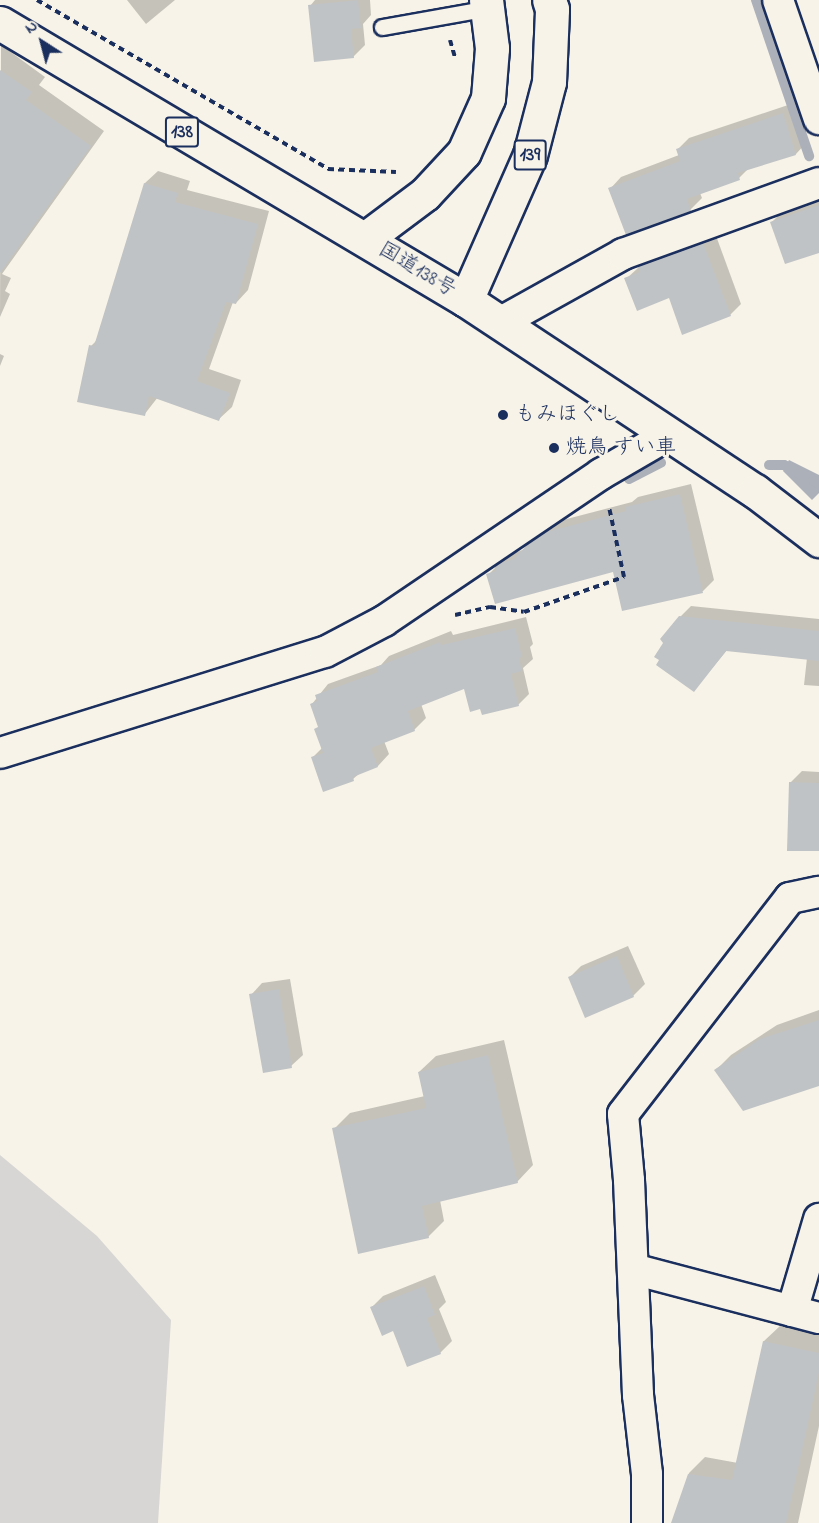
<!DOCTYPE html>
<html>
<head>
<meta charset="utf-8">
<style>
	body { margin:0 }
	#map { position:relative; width:819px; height:1523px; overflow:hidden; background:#f7f3e8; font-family:"Indie Flower","Klee One",sans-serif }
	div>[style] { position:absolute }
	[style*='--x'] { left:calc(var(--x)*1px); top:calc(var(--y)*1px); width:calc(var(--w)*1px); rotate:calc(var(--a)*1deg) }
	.green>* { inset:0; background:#d7d6d4 }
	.water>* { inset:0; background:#acb0b9 }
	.shadow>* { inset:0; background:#0003 }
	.stream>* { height:10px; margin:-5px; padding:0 5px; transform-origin:5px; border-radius:5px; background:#acb0b9 }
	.building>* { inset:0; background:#c0c3c5 }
	.path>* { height:4px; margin-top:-2px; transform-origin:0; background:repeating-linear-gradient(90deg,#1b2f5e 0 6px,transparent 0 10.5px) }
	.roads { filter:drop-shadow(2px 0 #1b2f5e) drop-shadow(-2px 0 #1b2f5e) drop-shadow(0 2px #1b2f5e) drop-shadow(0 -2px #1b2f5e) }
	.lane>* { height:15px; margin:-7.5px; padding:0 7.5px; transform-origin:7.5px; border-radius:7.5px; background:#f7f3e8 }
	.street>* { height:30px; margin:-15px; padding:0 15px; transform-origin:15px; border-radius:15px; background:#f7f3e8 }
	.highway>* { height:33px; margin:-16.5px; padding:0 16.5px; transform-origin:16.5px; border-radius:16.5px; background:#f7f3e8 }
	.dots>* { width:16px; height:16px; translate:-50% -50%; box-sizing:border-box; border:3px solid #f7f3e8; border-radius:50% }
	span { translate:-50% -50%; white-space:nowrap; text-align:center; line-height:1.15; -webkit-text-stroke:6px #f7f3e8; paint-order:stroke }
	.shield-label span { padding:2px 4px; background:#f7f3e8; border:2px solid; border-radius:4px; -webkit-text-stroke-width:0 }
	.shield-label { font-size:20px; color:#1b2f5e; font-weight:700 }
	.street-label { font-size:21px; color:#1b2f5e }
	.poi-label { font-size:21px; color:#1b2f5e }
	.left { translate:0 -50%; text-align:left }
	.north { position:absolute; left:12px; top:12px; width:60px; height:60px; -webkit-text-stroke:4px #f7f3e8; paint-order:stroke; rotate:324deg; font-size:16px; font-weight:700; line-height:24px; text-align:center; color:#1b2f5e }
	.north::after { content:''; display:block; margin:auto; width:21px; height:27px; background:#1b2f5e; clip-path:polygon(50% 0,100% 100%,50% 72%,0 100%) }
</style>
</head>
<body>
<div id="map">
	<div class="green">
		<div style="clip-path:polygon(0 1155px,97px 1236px,171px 1320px,158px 1523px,0 1523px)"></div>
	</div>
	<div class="water">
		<div style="clip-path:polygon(789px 460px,819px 475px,819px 493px,812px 500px,783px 471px)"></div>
	</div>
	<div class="shadow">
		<div style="clip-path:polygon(127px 0,175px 0,146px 24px)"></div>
		<div style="clip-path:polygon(315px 0,370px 0,371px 15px,363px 24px,365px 45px,353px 57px,310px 6px)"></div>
		<div style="clip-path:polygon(1px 45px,45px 77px,39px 85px,104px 131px,2px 274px,11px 278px,5px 291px,10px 294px,0 317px)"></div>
		<div style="clip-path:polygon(794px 103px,807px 142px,796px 154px,749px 168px,739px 178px,700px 193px,702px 198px,690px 210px,610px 189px,621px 177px,679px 155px,677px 150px,689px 138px)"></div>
		<div style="clip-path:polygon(158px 171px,190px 181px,187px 190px,269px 211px,248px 290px,236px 303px,233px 302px,209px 369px,241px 380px,232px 407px,219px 419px,158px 397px,144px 415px,91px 346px,98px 339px,145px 183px)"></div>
		<div style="clip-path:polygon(819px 198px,819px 251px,772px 222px,783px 211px)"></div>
		<div style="clip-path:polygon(715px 233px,741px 304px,730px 315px,670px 296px,626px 279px,651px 256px)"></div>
		<div style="clip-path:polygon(0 354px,4px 356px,0 366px)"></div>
		<div style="clip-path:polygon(691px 484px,714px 580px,703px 591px,623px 609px,614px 571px,488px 575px,507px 556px,525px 549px,540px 534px,559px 521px,632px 502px,638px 497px)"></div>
		<div style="clip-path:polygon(691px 606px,819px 619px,819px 686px,804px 685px,807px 658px,728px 649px,694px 690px,680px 617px)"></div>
		<div style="clip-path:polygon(526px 617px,533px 644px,530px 647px,533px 659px,523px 668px,529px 694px,518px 705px,481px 707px,465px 686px,421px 704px,426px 718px,414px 730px,384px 741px,389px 754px,378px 766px,360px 773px,353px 779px,312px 758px,322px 748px,319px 726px,312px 704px,328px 684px,381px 665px,389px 656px,451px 631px,453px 635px)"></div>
		<div style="clip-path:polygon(802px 771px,819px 772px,819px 850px,790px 783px)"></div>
		<div style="clip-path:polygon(628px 946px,645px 984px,633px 996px,570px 977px,581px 966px)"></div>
		<div style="clip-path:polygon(290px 979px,303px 1055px,291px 1066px,251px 995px,262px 983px)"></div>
		<div style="clip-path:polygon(819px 1010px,819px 1084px,716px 1070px,731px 1055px,777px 1025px)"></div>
		<div style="clip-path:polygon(504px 1040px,533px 1165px,517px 1182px,440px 1200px,444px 1221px,428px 1237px,334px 1129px,350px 1113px,425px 1096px,419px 1072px,436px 1056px)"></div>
		<div style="clip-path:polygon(435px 1275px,446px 1302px,439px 1309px,452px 1341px,440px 1353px,394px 1329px,372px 1307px,383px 1296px)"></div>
		<div style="clip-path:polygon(780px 1326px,819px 1334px,819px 1426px,798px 1523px,681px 1523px,673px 1521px,689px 1473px,705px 1457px,738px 1463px,764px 1341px)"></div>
	</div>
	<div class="stream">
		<div style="--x:756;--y:0;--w:165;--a:71.2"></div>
		<div style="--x:769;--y:465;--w:15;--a:0"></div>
		<div style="--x:784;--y:465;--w:40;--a:28"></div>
		<div style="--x:629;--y:479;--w:36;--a:-27"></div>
	</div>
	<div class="building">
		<div style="clip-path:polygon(358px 0,361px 28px,351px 29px,354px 58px,314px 62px,308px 5px)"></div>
		<div style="clip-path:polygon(0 70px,32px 92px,26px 100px,91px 146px,0 273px)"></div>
		<div style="clip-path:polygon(783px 113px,796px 155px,738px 173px,740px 180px,687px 199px,691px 211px,626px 235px,608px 188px,680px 161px,676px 149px)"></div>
		<div style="clip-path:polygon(144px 183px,178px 193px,175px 202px,258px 224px,236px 304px,226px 302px,197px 381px,230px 393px,219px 421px,149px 396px,145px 416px,77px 402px,89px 345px,94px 346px)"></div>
		<div style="clip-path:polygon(819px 205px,819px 253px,785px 264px,770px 222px)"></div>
		<div style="clip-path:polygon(703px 243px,731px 316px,682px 335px,669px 298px,637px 311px,624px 278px,640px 272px,638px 267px)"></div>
		<div style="clip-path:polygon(680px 494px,703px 593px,622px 611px,613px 572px,495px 604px,486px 574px,496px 571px,495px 567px,500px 563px,514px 559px,527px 545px,546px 532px,626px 511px,625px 507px)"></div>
		<div style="clip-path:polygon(679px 616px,819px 631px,819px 661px,726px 651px,694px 692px,656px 665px,659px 660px,654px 657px,663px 643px,660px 639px)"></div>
		<div style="clip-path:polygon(515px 628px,522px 657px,519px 658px,522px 671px,511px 674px,519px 706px,482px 715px,480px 709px,470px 712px,464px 689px,408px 711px,415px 731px,371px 748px,378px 767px,353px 777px,354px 781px,323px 792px,311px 757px,323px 753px,314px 729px,318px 727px,310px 704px,317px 701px,315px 695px,378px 672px,376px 667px,440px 642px,441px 645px)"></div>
		<div style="clip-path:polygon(789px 782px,819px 783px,819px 851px,787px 851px)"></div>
		<div style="clip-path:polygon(617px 956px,634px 997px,585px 1018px,568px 977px)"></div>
		<div style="clip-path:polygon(279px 989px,292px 1068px,263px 1073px,249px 994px)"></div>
		<div style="clip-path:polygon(819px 1020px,819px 1086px,743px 1111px,714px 1070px,760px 1039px)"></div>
		<div style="clip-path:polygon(488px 1055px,518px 1183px,422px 1206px,429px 1238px,358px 1254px,332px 1128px,426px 1108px,418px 1072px)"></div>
		<div style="clip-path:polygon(424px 1286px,435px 1315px,427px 1318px,441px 1354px,407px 1367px,393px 1331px,382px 1336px,370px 1307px)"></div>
		<div style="clip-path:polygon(763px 1341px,819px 1353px,819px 1373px,786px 1523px,671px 1523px,688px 1474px,732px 1480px)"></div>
	</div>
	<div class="path">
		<div style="--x:37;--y:0;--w:337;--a:30.1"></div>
		<div style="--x:328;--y:169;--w:68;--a:2.5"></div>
		<div style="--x:450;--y:40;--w:19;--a:74"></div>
		<div style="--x:455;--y:615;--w:36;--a:-13"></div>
		<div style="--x:490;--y:607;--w:34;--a:8"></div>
		<div style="--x:524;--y:612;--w:106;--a:-19.3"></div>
		<div style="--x:624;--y:577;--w:72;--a:-102.1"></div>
	</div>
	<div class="roads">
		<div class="lane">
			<div style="--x:382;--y:27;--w:109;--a:-10.1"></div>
		</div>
		<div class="street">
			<div style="--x:778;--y:0;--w:126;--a:71"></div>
			<div style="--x:501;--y:322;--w:140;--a:-29.1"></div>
			<div style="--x:623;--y:254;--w:208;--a:-19.9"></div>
			<div style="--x:0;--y:753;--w:340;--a:-17.3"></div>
			<div style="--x:325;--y:652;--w:67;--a:-27.7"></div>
			<div style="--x:384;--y:621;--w:262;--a:-34.1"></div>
			<div style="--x:601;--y:474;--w:78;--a:-30.2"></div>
			<div style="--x:633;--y:1269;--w:192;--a:14.8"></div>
			<div style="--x:792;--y:1311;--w:96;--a:-73.6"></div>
			<div style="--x:647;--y:1523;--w:49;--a:-90"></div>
			<div style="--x:647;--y:1474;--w:80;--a:-96.5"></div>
			<div style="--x:638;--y:1395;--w:215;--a:-92.4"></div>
			<div style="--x:629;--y:1180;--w:66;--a:-95.2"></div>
			<div style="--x:623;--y:1114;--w:273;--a:-52.3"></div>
			<div style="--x:790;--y:898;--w:30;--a:-12"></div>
		</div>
		<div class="highway">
			<div style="--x:0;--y:23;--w:542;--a:30.73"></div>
			<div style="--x:466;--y:300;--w:346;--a:33.5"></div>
			<div style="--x:755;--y:491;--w:81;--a:37.4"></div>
			<div style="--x:365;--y:239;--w:75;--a:-36.9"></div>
			<div style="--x:425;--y:194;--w:57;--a:-47.1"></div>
			<div style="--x:464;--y:152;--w:59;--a:-66"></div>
			<div style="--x:488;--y:98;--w:50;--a:-85.4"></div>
			<div style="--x:492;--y:48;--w:48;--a:-97.1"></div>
			<div style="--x:466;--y:300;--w:158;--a:-66.2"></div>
			<div style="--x:530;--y:155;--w:75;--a:-75.4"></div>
			<div style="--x:549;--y:82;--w:73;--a:-87.6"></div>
			<div style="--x:552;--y:9;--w:9;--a:-108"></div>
		</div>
	</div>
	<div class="dots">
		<div style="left:503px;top:415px;background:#1b2f5e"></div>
		<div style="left:554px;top:448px;background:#1b2f5e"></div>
	</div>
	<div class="shield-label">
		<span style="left:182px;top:132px">138</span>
		<span style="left:530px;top:155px">139</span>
	</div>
	<div class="street-label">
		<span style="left:417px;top:270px;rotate:31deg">国道138号</span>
	</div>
	<div class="poi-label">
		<span class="left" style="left:515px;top:415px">もみほぐし</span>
		<span class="left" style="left:566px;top:448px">焼鳥 すい車</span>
	</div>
	<div class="north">N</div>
</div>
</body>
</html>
